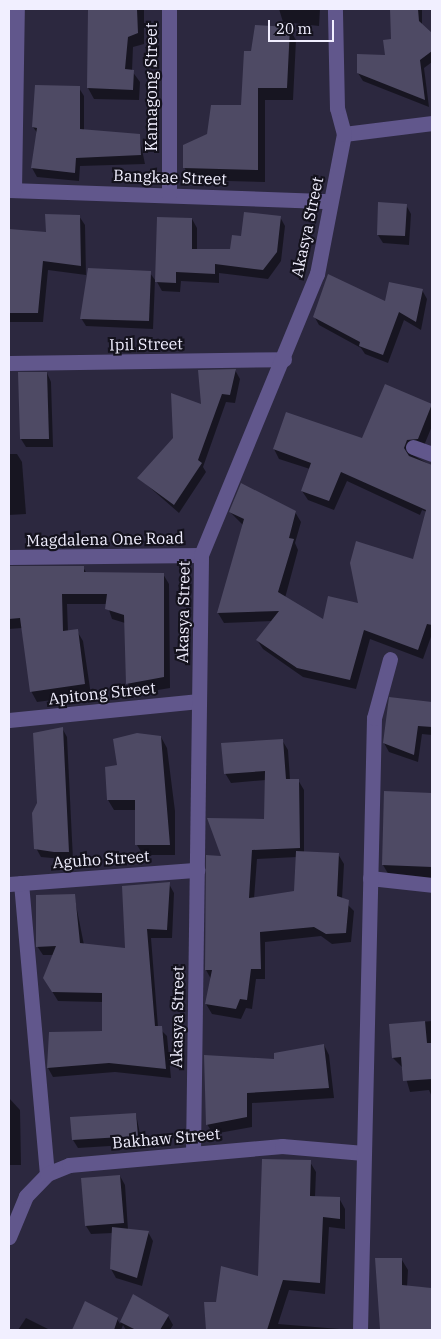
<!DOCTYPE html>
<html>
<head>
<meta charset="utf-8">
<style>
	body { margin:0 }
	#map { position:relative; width:441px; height:1339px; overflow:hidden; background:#2c283f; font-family:"IBM Plex Serif",serif }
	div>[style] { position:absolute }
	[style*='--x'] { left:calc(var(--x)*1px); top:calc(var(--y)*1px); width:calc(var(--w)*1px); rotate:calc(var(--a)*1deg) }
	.shadow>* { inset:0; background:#0007 }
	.building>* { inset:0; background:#4e4a64 }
	.minor>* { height:15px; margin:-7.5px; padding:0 7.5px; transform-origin:7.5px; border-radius:7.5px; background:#61578c }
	span { translate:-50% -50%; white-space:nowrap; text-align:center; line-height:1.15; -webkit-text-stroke:4.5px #14121d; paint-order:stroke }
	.street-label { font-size:16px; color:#f1efff }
	.frame { position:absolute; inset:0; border:10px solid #f1efff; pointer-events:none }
	.scale { position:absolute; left:268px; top:20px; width:66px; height:22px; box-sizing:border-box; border:2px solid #f1efff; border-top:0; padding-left:6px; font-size:15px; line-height:18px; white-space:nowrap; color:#f1efff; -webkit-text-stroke:4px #14121d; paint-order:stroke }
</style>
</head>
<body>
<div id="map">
	<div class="shadow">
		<div style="clip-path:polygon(88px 9px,144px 9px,144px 44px,133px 47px,132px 71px,140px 82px,139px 100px,94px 99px,88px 88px)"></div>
		<div style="clip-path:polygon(279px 9px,320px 9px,319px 26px,283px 22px)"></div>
		<div style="clip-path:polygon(391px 9px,422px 9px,422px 26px,432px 35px,432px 62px,424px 68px,429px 107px,363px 81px,358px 73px,386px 56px,392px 40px)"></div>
		<div style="clip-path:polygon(289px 28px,296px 40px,293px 100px,265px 100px,265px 182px,191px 180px,184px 167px,209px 135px,243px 106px,252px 52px)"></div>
		<div style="clip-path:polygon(79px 88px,84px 96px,84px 131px,139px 135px,145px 164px,80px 166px,79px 181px,37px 177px,32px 168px,38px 134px,33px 127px)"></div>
		<div style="clip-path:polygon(406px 205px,411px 214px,409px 245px,383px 243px,378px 235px)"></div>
		<div style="clip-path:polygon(79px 216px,85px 225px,86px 275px,48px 270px,43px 322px,9px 322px,9px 231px,47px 233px)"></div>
		<div style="clip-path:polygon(280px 217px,285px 226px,281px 261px,268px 279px,219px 273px,219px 283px,181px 281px,180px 292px,162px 291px,157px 282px,192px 219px,197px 228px,197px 250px,231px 250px,243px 238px)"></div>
		<div style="clip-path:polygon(150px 273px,155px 280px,153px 329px,86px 326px,81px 318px)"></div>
		<div style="clip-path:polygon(422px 290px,427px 299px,421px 330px,404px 320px,388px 363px,365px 354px,361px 348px,319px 325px,314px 316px,386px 303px)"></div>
		<div style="clip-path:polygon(235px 370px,240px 379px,235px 403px,226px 402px,203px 467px,206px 472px,179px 513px,139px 478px)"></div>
		<div style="clip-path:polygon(47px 373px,51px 382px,53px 447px,26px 447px,21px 439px)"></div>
		<div style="clip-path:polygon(431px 405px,432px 426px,423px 448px,409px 453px,432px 466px,432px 514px,422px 510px,420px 515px,347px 481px,334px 510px,308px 500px,302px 491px,310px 469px,279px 459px,274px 449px,362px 440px)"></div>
		<div style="clip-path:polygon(9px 454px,17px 454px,22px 462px,26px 514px,9px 515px)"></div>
		<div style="clip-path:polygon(230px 512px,295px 512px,301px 522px,295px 543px,298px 550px,285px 598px,323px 621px,360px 605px,414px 561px,420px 536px,432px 540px,432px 634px,423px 659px,370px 639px,356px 689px,303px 677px,263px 649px,257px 640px,272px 621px,224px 623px,218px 613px,243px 525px)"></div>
		<div style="clip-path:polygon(83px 567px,87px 574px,163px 574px,169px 584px,170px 688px,134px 694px,128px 684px,125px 623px,112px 619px,107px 604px,67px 604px,68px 632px,77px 631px,83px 641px,91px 695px,37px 702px,31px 691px,22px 628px,9px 629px,9px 568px)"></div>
		<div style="clip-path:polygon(390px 699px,432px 703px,432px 735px,422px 734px,418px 762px,389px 752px,384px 743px)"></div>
		<div style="clip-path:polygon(62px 728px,67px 737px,73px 860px,41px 857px,36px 848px,39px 803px)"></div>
		<div style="clip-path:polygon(161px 737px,167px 748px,175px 811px,175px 855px,143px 855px,137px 845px,136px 810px,114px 810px,108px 800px,118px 766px)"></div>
		<div style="clip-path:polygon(evenodd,282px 740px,288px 750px,290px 780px,298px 780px,304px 790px,304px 852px,338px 854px,344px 864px,342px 899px,354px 911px,351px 942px,332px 944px,321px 936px,265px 942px,265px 979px,256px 979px,252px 1009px,246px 1008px,241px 1019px,212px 1014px,206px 1004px,211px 979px,206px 970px,223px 857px,265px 820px,266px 780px,231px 783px,225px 773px,282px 740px,297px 857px,295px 892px,254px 899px,257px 859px,297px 857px)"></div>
		<div style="clip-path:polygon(385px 792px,432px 794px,432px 878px,390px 877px,383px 865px)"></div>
		<div style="clip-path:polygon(169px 884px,174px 893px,172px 938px,151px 938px,158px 1027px,167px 1036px,171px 1078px,115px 1072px,53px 1077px,48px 1068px,104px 1032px,103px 1002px,58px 1001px,50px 988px,53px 955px,43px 955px,37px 946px,74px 895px,84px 945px,126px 950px)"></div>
		<div style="clip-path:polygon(432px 1021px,432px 1097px,429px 1090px,410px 1092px,403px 1068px,393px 1058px,390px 1025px)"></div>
		<div style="clip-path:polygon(324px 1045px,329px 1055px,334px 1098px,252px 1103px,252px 1127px,213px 1134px,207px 1124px,275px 1061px)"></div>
		<div style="clip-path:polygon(9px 1098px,20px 1110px,21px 1165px,9px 1165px)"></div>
		<div style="clip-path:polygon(136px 1114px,142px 1144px,78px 1148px,73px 1140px)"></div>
		<div style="clip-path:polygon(310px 1162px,316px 1172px,315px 1197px,339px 1198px,345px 1209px,345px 1229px,329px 1227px,325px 1294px,289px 1290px,278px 1324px,352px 1330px,207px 1330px,217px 1304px,259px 1278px)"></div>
		<div style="clip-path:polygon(120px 1176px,125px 1185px,128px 1230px,148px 1232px,153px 1241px,142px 1286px,116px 1278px,111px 1269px,113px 1233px,91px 1234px,86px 1226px)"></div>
		<div style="clip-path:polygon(376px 1259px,402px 1260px,408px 1270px,407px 1287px,432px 1288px,432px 1330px,382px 1330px)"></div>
		<div style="clip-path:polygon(133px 1296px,168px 1316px,173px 1325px,170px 1330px,126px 1330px,123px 1325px,121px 1330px,76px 1330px,117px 1319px,120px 1324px)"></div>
		<div style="clip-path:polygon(26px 1318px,50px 1330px,18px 1330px)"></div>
	</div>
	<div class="building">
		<div style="clip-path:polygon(88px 9px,137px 9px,138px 33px,128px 37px,125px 69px,134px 70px,133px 90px,87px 88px)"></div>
		<div style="clip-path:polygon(390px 9px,418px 9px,419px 21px,432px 33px,432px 51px,420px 60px,425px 100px,357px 73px,357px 54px,385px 55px,383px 40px,391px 39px)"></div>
		<div style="clip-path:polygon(255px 25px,290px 27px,287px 88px,258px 88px,258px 170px,183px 168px,183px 145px,207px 134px,211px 105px,241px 105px,244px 51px,251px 51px)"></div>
		<div style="clip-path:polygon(35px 85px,80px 86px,80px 129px,140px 134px,141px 155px,76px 158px,75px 173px,31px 168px,37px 128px,32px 127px)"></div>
		<div style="clip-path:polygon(378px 202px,407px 204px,405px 236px,377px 235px)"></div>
		<div style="clip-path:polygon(244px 212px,281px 216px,277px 252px,263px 270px,215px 264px,215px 274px,176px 272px,176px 283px,155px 282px,157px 217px,192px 218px,192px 249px,230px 249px,232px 235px,241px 236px)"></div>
		<div style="clip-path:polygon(45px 214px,80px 215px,81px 266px,43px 261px,38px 313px,9px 313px,9px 229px,46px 232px)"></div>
		<div style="clip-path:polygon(88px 268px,151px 271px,149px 321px,80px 319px)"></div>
		<div style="clip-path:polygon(328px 274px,385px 301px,389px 282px,423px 289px,416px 322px,399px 312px,383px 355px,359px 346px,360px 342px,313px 317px)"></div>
		<div style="clip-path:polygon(236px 369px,230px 395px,222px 394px,198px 460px,202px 463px,174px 505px,137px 478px,173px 438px,171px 393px,201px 404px,198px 370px)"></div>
		<div style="clip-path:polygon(18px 372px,47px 372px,49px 439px,20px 439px)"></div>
		<div style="clip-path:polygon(385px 384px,432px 404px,418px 439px,407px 440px,404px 448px,409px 456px,432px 465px,432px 625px,427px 624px,418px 650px,364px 630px,350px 680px,297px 668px,256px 640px,279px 611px,217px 613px,244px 519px,229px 512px,241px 483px,296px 511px,289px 538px,294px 539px,278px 592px,323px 619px,328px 596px,358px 603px,350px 563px,356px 541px,413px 559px,426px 510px,341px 472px,329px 501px,301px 491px,311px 463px,273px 449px,286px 412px,362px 438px)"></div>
		<div style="clip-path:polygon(9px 566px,84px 566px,84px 572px,164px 573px,164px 677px,126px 684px,124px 615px,105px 609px,107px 594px,62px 594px,63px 631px,78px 629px,85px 684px,30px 692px,20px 618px,9px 619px)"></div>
		<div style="clip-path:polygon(389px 697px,432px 702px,432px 727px,418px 726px,414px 755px,383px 743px)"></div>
		<div style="clip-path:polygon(63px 727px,69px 852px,54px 852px,34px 849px,32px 813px,37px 803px,33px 733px)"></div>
		<div style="clip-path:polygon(137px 733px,161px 736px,170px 845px,135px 845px,135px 800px,107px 800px,105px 767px,117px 765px,113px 739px)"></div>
		<div style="clip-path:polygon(283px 739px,286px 779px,299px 779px,300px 848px,252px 850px,249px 898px,294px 891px,296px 851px,339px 853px,337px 896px,349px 900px,346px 933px,326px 934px,314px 927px,260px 932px,261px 969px,251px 969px,247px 1000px,240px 999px,236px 1009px,205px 1004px,212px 970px,205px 970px,206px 855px,221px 856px,207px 818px,264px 819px,265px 771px,224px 774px,221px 743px)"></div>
		<div style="clip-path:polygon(384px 791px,432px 793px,432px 867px,382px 865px)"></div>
		<div style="clip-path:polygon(170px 882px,167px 930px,147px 929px,155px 1026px,162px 1026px,166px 1069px,109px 1063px,47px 1068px,49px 1032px,102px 1031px,102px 993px,52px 992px,43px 978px,56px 946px,36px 947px,36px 895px,75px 894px,80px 943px,125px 948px,122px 886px)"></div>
		<div style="clip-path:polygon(425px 1021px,427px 1043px,432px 1043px,432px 1079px,403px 1081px,401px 1057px,392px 1058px,389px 1024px)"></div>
		<div style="clip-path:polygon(324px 1044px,329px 1088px,247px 1093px,247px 1117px,206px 1125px,204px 1055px,274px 1059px,274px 1053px)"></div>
		<div style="clip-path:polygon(136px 1113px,138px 1136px,72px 1140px,70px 1117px)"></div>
		<div style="clip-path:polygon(262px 1159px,311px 1160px,310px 1196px,340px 1197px,340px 1219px,323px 1217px,320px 1283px,283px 1280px,267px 1330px,206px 1330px,204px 1302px,216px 1302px,221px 1266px,258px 1276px)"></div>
		<div style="clip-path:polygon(120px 1175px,124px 1223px,85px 1226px,81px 1178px)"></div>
		<div style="clip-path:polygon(112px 1227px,149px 1231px,137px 1278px,110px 1269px)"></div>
		<div style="clip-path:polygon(375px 1258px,402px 1258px,402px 1285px,432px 1288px,432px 1330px,380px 1329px)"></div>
		<div style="clip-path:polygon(133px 1294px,169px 1315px,160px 1330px,136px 1330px,120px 1322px)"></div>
		<div style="clip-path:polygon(85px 1301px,118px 1318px,114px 1330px,72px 1330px)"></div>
	</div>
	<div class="minor">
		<div style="--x:344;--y:134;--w:89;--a:-7.1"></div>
		<div style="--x:9;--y:190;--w:321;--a:2"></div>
		<div style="--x:14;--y:190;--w:181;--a:-89.1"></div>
		<div style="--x:169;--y:195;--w:186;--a:-90"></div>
		<div style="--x:9;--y:363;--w:275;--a:-0.8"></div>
		<div style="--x:413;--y:447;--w:20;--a:20"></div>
		<div style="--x:9;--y:557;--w:192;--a:-0.6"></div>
		<div style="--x:9;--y:720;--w:191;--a:-5.7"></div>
		<div style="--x:370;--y:878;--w:62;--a:6.4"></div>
		<div style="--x:21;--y:883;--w:292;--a:84.9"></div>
		<div style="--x:9;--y:884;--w:189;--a:-4.3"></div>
		<div style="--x:193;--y:1153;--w:598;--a:-89.23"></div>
		<div style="--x:201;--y:555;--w:304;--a:-67.6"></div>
		<div style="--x:317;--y:274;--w:143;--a:-79.1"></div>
		<div style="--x:344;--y:134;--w:27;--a:-105"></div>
		<div style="--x:337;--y:108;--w:99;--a:-91.2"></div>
		<div style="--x:9;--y:1237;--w:44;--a:-67.5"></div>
		<div style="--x:26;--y:1196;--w:30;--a:-46"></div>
		<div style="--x:47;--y:1174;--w:24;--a:-22"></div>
		<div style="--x:69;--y:1165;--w:214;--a:-5.1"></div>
		<div style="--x:282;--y:1146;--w:82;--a:4.9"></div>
		<div style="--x:360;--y:1330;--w:612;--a:-88.69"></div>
		<div style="--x:374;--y:718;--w:61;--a:-74.8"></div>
	</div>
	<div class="street-label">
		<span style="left:151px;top:87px;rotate:-90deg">Kamagong Street</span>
		<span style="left:170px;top:177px;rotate:2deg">Bangkae Street</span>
		<span style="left:307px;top:227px;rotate:-78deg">Akasya Street</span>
		<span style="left:146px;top:344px;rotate:-1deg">Ipil Street</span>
		<span style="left:105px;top:539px;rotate:-1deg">Magdalena One Road</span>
		<span style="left:183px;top:612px;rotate:-89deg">Akasya Street</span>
		<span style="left:102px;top:693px;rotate:-6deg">Apitong Street</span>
		<span style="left:101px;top:859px;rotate:-4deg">Aguho Street</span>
		<span style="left:177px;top:1017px;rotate:-89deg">Akasya Street</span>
		<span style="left:166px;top:1138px;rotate:-5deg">Bakhaw Street</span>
	</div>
	<div class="frame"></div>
	<div class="scale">20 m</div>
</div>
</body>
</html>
